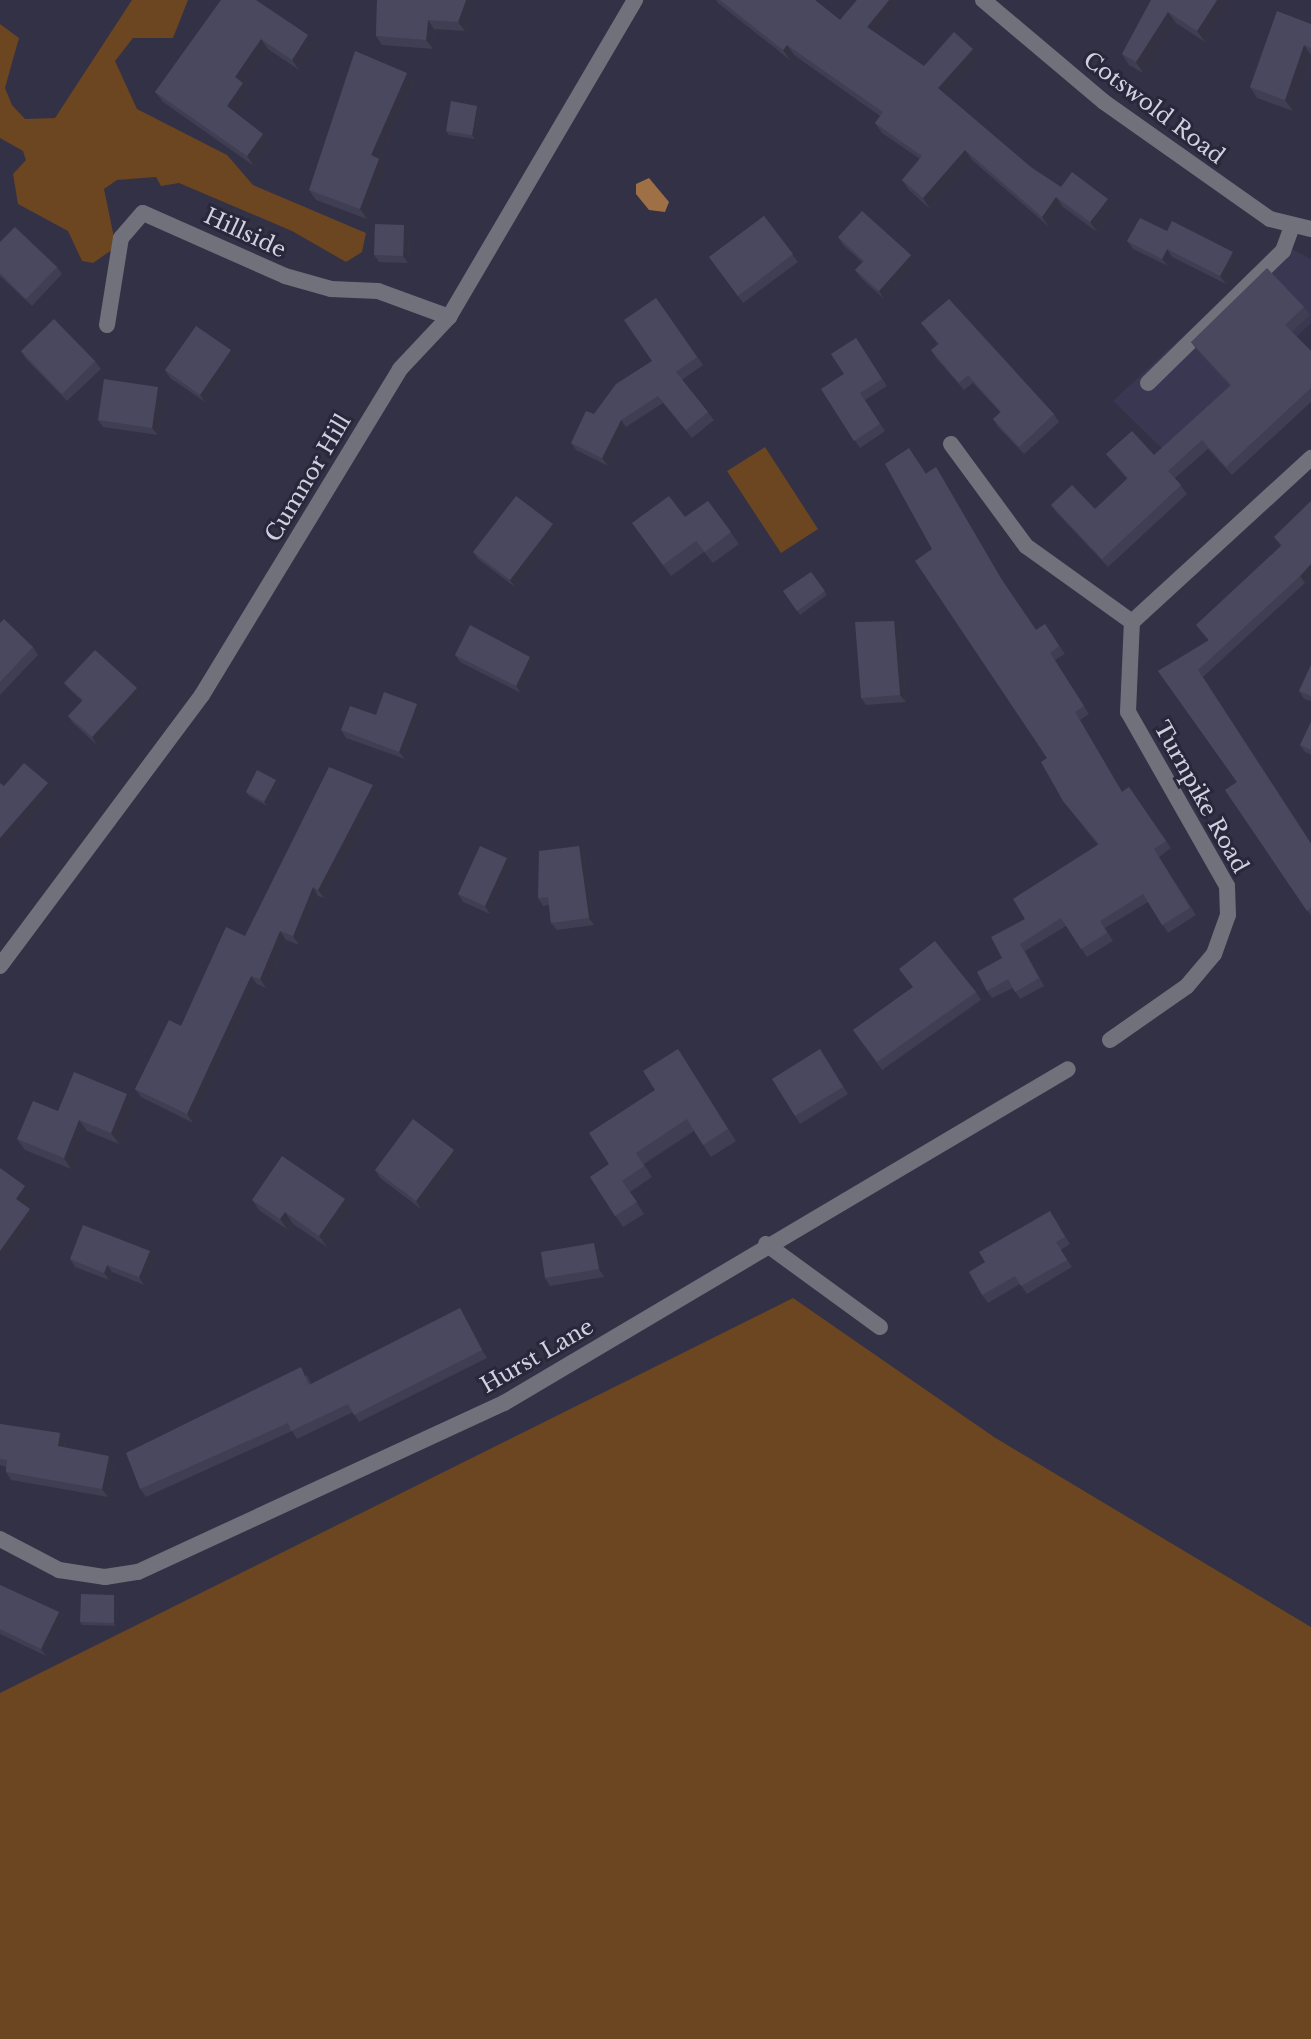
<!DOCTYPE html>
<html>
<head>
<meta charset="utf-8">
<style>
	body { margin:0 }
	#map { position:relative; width:1311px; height:2039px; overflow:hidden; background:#333146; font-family:"Libre Baskerville",serif }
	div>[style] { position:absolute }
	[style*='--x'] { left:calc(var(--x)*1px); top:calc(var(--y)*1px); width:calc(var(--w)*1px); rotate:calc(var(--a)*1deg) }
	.built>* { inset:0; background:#3a3753 }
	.green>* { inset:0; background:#6c4521 }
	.water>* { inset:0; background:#9f6f45 }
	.service>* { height:16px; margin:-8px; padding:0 8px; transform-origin:8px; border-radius:8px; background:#71717c }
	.minor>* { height:16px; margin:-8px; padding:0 8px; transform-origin:8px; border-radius:8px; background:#71717c }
	.tertiary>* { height:16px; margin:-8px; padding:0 8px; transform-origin:8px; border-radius:8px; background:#71717c }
	.wall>* { inset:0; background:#403e52 }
	.shaded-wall>* { inset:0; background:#343242 }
	.building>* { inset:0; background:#4a485f }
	span { translate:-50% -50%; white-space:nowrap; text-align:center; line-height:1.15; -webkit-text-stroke:6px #29273c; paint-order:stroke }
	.street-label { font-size:22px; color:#d1d0de }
</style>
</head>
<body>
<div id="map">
	<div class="built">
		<div style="clip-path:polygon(1282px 244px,1311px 259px,1311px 323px,1171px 457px,1113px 401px)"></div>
	</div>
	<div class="green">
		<div style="clip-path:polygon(132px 0,188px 0,173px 38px,133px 38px,115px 61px,137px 109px,227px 155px,253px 185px,366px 233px,362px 252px,346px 262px,292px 231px,179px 183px,161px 186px,156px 177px,117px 180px,104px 189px,116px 247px,93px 263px,82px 261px,68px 231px,18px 204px,13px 174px,26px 160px,23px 151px,0 138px,0 24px,19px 38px,5px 88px,12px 105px,25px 119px,55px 118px)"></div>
		<div style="clip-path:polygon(765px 447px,818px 529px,781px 553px,727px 471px)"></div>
		<div style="clip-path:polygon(793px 1298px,994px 1437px,1311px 1627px,1311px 2039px,0 2039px,0 1693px)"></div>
	</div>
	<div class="water">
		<div style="clip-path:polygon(649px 178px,669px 202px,665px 212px,649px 210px,636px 194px,636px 184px)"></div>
	</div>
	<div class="service">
		<div style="--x:107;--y:325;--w:88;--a:-80.9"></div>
		<div style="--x:121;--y:238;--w:33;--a:-49"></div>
		<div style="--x:143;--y:213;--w:155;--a:23.9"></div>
		<div style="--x:285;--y:276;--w:48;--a:15.8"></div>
		<div style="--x:331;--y:289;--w:47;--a:2.4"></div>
		<div style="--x:378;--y:291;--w:76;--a:20.1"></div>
		<div style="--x:1148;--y:383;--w:189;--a:-44.4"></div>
		<div style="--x:1283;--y:251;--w:27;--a:-70"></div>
		<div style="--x:766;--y:1244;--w:141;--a:36.1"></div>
	</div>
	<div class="minor">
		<div style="--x:983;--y:0;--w:158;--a:40.1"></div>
		<div style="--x:1104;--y:102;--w:203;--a:35.2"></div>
		<div style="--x:1270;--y:219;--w:42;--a:13.7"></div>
		<div style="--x:951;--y:444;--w:127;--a:53.7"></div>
		<div style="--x:1026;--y:546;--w:130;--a:35.6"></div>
		<div style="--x:1110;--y:1040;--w:94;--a:-35"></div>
		<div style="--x:1187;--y:986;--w:42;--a:-49.8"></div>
		<div style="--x:1214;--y:954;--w:41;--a:-70.3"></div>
		<div style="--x:1228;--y:915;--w:29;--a:-92"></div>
		<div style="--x:1227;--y:886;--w:200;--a:-119.6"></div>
		<div style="--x:1128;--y:712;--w:90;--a:-87.5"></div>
		<div style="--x:1132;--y:622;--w:243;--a:-42.5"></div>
		<div style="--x:0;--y:1539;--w:67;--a:27.7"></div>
		<div style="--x:59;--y:1570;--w:47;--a:8.7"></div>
		<div style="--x:105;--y:1577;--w:33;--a:-9"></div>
		<div style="--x:138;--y:1572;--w:403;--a:-24.8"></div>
		<div style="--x:504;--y:1403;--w:655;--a:-30.63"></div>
	</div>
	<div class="tertiary">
		<div style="--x:0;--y:966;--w:338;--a:-53.3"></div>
		<div style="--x:202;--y:695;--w:381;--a:-58.7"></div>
		<div style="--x:400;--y:369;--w:71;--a:-46.7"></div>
		<div style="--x:449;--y:317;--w:368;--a:-59.6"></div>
	</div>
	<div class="wall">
		<div style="clip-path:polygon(221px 0,316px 46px,299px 70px,268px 49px,244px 84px,251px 94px,236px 113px,271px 144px,254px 166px,163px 102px,155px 92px)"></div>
		<div style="clip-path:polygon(377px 0,476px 0,465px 31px,434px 29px,433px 49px,382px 45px,376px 36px)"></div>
		<div style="clip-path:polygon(716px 0,815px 0,840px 20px,857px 0,893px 0,898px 8px,877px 34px,924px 66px,980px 59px,947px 96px,1032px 168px,1061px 187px,1115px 209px,1097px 232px,1063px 207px,1049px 227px,972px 160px,930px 209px,909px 190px,902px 180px,920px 159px,882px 133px,875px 123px,880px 116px,794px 55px,790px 60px,718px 3px)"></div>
		<div style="clip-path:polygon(1151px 0,1232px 0,1205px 42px,1176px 23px,1143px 73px,1129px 65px,1122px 54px)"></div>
		<div style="clip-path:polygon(1311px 24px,1311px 60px,1293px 111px,1257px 98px,1250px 87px)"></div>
		<div style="clip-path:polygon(407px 73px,413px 82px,380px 159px,386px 168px,367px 219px,316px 200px,309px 190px)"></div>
		<div style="clip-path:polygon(477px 106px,480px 110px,475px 139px,449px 135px,446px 131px)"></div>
		<div style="clip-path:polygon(764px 216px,798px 262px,743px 303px,709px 257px)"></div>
		<div style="clip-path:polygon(1167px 231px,1238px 259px,1226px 284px,1172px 257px,1168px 266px,1133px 249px,1127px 241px)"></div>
		<div style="clip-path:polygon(409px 233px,408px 263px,379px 262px,374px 255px)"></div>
		<div style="clip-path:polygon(838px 237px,911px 255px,916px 263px,884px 299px,861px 278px,855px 270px,862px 262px,843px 245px)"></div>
		<div style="clip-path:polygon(0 242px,57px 267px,62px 274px,32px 306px,0 276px)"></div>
		<div style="clip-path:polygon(656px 298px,703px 365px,682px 380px,714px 420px,692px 438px,663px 403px,626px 427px,608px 466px,576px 450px,571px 443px,594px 414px,652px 361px)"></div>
		<div style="clip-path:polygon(1304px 307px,1310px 315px,1292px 332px,1311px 351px,1311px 402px,1232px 475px,1208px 449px,1175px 478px,1187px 494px,1108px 567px,1057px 513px,1051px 505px,1095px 509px,1127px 479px,1106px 454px,1154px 455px,1230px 386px,1197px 350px,1191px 342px)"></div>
		<div style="clip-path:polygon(921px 323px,1054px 414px,1059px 422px,1024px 454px,998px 427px,993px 419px,1000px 412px,973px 383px,964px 390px,936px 358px,931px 350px,938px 344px)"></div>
		<div style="clip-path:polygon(856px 338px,887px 386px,865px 400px,885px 431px,860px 448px,821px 389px,844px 374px)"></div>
		<div style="clip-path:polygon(21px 351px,95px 361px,101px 369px,67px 401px,26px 359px)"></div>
		<div style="clip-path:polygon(237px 358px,205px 402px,170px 378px,165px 370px)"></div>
		<div style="clip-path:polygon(164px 394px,158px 435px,103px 427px,98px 420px)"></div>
		<div style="clip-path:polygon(936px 467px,1005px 585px,1036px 630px,1045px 624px,1065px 654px,1055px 660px,1089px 714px,1080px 720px,1122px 792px,1129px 787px,1171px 848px,1159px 857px,1196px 915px,1168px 933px,1148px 902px,1105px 928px,1113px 941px,1087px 957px,1066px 926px,1025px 951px,1044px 986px,1020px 999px,1013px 988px,992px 998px,987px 991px,1002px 958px,1025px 919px,1098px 845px,1063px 801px,1047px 758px,932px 549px,926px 473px)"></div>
		<div style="clip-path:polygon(708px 501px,739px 544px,713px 563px,704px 552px,671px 576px,632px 523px,685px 517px)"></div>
		<div style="clip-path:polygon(1311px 501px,1305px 583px,1203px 677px,1311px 843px,1311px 916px,1225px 790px,1237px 782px,1158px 671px,1209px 641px,1196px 625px,1281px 546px,1274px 537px)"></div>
		<div style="clip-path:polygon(558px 531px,515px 587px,478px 559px,473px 552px)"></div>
		<div style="clip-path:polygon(811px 572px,827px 595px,800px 615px,783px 591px)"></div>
		<div style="clip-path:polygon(894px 621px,900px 628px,906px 702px,866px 705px,861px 698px)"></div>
		<div style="clip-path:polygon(0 623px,33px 647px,38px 655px,0 695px)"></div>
		<div style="clip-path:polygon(455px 655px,536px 664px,521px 693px,460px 662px)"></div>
		<div style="clip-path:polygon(1311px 665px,1311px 701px,1304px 699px,1299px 691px)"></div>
		<div style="clip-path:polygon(64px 683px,142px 696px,97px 745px,73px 723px,68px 716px,82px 701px,70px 690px)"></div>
		<div style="clip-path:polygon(422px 711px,405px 759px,346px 738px,341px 730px,376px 715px)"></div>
		<div style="clip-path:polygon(1311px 722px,1311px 755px,1305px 752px,1300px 745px)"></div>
		<div style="clip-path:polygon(276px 780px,278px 784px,267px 806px,249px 796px,246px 792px)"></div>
		<div style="clip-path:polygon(379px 794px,324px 898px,318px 896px,299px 945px,286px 940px,266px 988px,257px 984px,193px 1123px,141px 1097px,135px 1089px,245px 936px)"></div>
		<div style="clip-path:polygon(579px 846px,584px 853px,594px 925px,557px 930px,551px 923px,549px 905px,543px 906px,538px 898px)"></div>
		<div style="clip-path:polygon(512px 865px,490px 914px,463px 902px,458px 894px)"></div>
		<div style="clip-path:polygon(913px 987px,976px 992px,981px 1000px,882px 1070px,853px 1030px)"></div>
		<div style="clip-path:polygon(678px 1049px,736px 1141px,711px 1157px,694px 1131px,644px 1164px,652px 1177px,630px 1192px,644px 1214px,623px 1227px,590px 1177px,609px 1164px,655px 1090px)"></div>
		<div style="clip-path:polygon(825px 1057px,848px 1094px,800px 1124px,795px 1116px)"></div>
		<div style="clip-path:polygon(135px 1105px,119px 1144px,87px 1131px,71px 1169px,25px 1150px,17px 1139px,58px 1111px)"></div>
		<div style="clip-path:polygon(454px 1150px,459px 1158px,421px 1209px,380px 1178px,375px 1170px)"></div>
		<div style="clip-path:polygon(252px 1200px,352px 1210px,327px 1247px,293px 1224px,288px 1230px,260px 1211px)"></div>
		<div style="clip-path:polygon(1055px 1219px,1070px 1244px,1061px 1250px,1072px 1267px,1027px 1294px,1020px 1284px,988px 1303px,982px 1295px)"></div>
		<div style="clip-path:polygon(600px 1251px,604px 1277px,550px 1286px,545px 1278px)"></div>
		<div style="clip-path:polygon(155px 1258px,144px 1285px,112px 1272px,109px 1280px,75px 1267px,70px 1259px)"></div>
		<div style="clip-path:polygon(460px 1308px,466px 1315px,487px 1358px,359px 1422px,353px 1412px,297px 1439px,292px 1431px,146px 1497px,140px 1489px,307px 1375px,311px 1384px)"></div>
		<div style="clip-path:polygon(0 1424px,60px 1433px,65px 1440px,64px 1448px,114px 1463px,108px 1497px,11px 1480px,6px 1472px,6px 1467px,0 1465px)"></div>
		<div style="clip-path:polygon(0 1585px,59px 1612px,64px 1620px,46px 1656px,0 1634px)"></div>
		<div style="clip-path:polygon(114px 1595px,117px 1599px,116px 1626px,82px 1625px,80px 1622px)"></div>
	</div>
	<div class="shaded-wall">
		<div style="clip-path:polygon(466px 0,476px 0,465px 31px,458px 22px)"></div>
		<div style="clip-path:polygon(889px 0,893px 0,898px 8px,875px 37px,867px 27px)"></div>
		<div style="clip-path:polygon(1217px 0,1232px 0,1205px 42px,1197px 31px)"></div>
		<div style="clip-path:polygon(1168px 12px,1176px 23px,1143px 73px,1136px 62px)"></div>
		<div style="clip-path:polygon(428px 20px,434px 29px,433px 49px,426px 40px)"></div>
		<div style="clip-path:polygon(308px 35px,316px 46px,299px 70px,292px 60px)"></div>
		<div style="clip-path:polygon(261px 39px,268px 49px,244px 84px,251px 94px,234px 117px,227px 106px,235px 77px)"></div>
		<div style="clip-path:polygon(787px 45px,794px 55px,790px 60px,783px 50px)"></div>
		<div style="clip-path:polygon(1304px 45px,1311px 55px,1311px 60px,1293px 111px,1285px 100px)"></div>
		<div style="clip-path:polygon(973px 49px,980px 59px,945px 99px,938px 88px)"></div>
		<div style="clip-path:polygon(407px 73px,413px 82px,380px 159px,386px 168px,367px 219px,360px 209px,371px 155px)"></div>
		<div style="clip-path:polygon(477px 106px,480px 110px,475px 139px,472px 135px)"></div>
		<div style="clip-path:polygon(263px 134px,271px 144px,254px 166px,247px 156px)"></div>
		<div style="clip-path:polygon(965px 150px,972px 160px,930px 209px,923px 198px)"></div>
		<div style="clip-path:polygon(1056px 197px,1063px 207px,1049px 227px,1042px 217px)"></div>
		<div style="clip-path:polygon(1108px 199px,1115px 209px,1097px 232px,1090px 222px)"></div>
		<div style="clip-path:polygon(404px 225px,409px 233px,408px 263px,403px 256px)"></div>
		<div style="clip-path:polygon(1167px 249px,1172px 257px,1168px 266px,1162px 259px)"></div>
		<div style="clip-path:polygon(1233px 252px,1238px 259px,1226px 284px,1220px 276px)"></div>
		<div style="clip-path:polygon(911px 255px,916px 263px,884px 299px,879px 291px)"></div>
		<div style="clip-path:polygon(231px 350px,237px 358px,205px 402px,200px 395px)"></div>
		<div style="clip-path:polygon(158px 387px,164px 394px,158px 435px,152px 428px)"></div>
		<div style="clip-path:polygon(621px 420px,626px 427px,608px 466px,602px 458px)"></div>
		<div style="clip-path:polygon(553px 524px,558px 531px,515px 587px,510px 580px)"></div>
		<div style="clip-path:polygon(1311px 564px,1311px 577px,1305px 583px,1300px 576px)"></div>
		<div style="clip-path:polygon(894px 621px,900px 628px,906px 702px,900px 695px)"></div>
		<div style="clip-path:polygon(530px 657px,536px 664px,521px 693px,516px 686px)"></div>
		<div style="clip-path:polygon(137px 688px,142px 696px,97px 745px,92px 737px)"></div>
		<div style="clip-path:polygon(417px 704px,422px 711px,405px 759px,399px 752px)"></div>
		<div style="clip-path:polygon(276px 780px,278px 784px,267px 806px,264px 802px)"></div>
		<div style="clip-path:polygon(48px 783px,55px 793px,0 856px,0 838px)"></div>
		<div style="clip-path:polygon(373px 785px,379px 794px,324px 898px,318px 890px)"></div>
		<div style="clip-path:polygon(579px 846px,584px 853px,594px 925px,589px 918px)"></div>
		<div style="clip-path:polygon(507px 858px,512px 865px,490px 914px,485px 906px)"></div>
		<div style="clip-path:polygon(313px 887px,318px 896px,299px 945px,293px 936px)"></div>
		<div style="clip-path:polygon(280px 931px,286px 940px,266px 988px,260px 979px)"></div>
		<div style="clip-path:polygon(251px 976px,257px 984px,193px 1123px,187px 1114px)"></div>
		<div style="clip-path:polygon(127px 1094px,135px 1105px,119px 1144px,111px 1133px)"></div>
		<div style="clip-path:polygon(79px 1120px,87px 1131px,71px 1169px,64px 1158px)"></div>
		<div style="clip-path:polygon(454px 1150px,459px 1158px,421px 1209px,416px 1201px)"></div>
		<div style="clip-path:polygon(25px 1186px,33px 1197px,24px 1210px,16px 1199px)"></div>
		<div style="clip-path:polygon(345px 1199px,352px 1210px,327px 1247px,319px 1236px)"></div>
		<div style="clip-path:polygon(30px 1209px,38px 1220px,6px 1265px,0 1256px,0 1251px)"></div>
		<div style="clip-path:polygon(285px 1212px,293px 1224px,288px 1230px,280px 1219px)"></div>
		<div style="clip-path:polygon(594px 1243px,600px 1251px,604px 1277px,599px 1269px)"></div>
		<div style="clip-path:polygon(150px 1251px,155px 1258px,144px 1285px,139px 1277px)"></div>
		<div style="clip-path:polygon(107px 1265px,112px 1272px,109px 1280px,104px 1273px)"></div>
		<div style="clip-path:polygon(460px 1308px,466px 1315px,487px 1358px,482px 1350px)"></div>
		<div style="clip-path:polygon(60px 1433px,65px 1440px,63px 1454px,58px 1446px)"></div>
		<div style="clip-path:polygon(109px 1456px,114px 1463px,108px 1497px,102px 1489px)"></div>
		<div style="clip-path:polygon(114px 1595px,117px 1599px,116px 1626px,114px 1623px)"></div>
		<div style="clip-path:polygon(59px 1612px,64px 1620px,46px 1656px,41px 1649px)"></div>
	</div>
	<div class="building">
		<div style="clip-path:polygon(221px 0,256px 0,308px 35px,292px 60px,261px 39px,235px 77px,243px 83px,227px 106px,263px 134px,247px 156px,155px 92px)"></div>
		<div style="clip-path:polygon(377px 0,466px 0,458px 22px,428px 20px,426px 40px,376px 36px)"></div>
		<div style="clip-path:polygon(720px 0,815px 0,840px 20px,857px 0,889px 0,867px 27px,924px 66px,954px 32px,973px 49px,938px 88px,1032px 168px,1061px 187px,1072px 172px,1108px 199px,1090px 222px,1056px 197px,1042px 217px,965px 150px,923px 198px,902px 180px,922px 156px,875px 123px,883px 112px,787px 45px,783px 50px)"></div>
		<div style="clip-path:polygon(1151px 0,1217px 0,1197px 31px,1168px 12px,1136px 62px,1122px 54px)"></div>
		<div style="clip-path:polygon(1277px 11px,1311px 24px,1311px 48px,1304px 45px,1285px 100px,1250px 87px)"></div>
		<div style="clip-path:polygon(355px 51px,407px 73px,371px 155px,379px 159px,360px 209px,309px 190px)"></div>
		<div style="clip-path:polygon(451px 101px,477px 106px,472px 135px,446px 131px)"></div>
		<div style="clip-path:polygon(862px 211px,911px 255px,879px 291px,855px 270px,864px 261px,838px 237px)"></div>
		<div style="clip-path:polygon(764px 216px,793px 254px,738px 296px,709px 257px)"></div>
		<div style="clip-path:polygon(1140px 218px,1167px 231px,1172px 221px,1233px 252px,1220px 276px,1167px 249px,1162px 259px,1127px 241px)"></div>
		<div style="clip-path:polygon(375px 224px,404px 225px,403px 256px,374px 255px)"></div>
		<div style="clip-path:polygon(15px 227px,57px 267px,26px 299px,0 273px,0 242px)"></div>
		<div style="clip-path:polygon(1267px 268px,1304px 307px,1285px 325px,1311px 351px,1311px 388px,1226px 467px,1202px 440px,1168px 471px,1181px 485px,1102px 559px,1051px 505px,1072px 485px,1095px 509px,1128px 478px,1106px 454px,1132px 431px,1154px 455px,1231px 385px,1191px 342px)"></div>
		<div style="clip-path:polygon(656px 298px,697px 357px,676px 372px,708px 412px,686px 430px,658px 396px,621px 420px,602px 458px,571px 443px,586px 411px,594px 414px,616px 384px,652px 361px,624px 320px)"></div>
		<div style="clip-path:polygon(949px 299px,1054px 414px,1019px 447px,993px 419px,1001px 412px,968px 375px,959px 383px,931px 350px,939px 344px,921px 323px)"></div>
		<div style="clip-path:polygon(54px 319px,95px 361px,62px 394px,21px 351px)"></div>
		<div style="clip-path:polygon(196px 326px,231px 350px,200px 395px,165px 370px)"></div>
		<div style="clip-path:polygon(856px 338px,882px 379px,860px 393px,880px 424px,854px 441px,821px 389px,844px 374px,831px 354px)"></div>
		<div style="clip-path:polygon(104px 379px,158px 387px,152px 428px,98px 420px)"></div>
		<div style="clip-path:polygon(909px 448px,926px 474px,936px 467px,1000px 577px,1036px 630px,1045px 624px,1059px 646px,1050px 653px,1084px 706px,1075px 712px,1122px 792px,1129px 787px,1166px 841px,1154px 849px,1190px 908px,1162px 925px,1143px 894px,1100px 921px,1107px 933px,1081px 949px,1061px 918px,1020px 944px,1039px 978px,1015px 992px,1008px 979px,987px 991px,977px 972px,1002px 958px,991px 937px,1025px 919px,1013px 899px,1099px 844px,1063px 801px,1041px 762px,1047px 758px,915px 561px,932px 549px,885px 464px)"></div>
		<div style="clip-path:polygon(516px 496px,553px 524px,510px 580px,473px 552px)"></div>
		<div style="clip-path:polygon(669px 496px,685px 517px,708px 501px,731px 532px,705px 552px,696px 541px,663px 565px,632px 523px)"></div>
		<div style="clip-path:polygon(1311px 501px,1311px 564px,1300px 576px,1198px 670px,1311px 844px,1311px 908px,1307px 911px,1225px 790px,1237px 782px,1158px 671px,1209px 640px,1196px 625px,1282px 545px,1274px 537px)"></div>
		<div style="clip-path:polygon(811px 572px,825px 591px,797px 611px,783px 591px)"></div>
		<div style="clip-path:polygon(4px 619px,33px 647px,0 682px,0 623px)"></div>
		<div style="clip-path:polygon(894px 621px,900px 695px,861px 698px,855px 622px)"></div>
		<div style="clip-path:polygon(470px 625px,530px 657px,516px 686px,455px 655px)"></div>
		<div style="clip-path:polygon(95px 650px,137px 688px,92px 737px,68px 716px,83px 700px,64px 683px)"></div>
		<div style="clip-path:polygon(1311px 665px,1311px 696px,1299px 691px)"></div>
		<div style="clip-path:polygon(384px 692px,417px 704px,399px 752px,341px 730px,350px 706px,376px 715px)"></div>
		<div style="clip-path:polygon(1311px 722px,1311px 750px,1300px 745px)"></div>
		<div style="clip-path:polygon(24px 763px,48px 783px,0 838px,0 783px,4px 786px)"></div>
		<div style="clip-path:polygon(329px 767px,373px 785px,318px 890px,313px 887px,293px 936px,280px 931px,260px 979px,251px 976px,187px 1114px,135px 1089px,169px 1020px,181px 1026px,226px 927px,245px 936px)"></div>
		<div style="clip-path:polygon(257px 770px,276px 780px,264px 802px,246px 792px)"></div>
		<div style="clip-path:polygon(480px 846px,507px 858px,485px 906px,458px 894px)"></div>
		<div style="clip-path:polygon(579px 846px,589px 918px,551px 923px,548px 897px,538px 898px,539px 851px)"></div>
		<div style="clip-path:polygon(935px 941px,976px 992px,877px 1062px,853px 1030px,913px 987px,899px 969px)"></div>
		<div style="clip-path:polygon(678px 1049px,728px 1129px,703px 1145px,687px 1119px,636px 1153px,644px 1166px,622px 1181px,637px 1202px,615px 1216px,590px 1177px,609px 1164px,589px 1133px,655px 1090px,643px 1071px)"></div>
		<div style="clip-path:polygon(820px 1049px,843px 1087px,795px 1116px,772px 1079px)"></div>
		<div style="clip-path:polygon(74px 1072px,127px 1094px,111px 1133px,79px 1120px,64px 1158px,17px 1139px,33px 1101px,58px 1111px)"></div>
		<div style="clip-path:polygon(413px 1119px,454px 1150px,416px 1201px,375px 1170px)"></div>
		<div style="clip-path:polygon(282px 1156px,345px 1199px,319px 1236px,285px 1212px,280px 1219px,252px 1200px)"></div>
		<div style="clip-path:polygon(0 1168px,25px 1186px,16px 1199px,30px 1209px,0 1251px)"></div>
		<div style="clip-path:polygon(1050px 1211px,1065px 1237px,1056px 1242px,1067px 1260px,1021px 1286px,1015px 1276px,982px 1295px,969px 1272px,985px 1262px,979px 1252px)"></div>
		<div style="clip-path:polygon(83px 1225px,150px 1251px,139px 1277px,107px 1265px,104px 1273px,70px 1259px)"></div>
		<div style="clip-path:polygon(594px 1243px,599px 1269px,545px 1278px,541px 1252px)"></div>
		<div style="clip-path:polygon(460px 1308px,482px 1350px,354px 1415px,348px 1404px,291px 1431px,288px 1423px,140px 1489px,126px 1453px,301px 1367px,309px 1385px)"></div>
		<div style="clip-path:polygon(0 1424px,60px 1433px,58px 1446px,109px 1456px,102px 1489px,6px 1472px,7px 1460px,0 1459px)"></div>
		<div style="clip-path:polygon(0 1585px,59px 1612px,41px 1649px,0 1629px)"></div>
		<div style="clip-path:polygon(81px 1594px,114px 1595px,114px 1623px,80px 1622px)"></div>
	</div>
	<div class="street-label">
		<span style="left:1154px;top:108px;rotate:37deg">Cotswold Road</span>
		<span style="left:245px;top:233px;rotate:25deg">Hillside</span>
		<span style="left:308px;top:478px;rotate:-59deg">Cumnor Hill</span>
		<span style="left:1201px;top:797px;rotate:61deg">Turnpike Road</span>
		<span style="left:537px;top:1356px;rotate:-30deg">Hurst Lane</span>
	</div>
</div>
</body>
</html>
